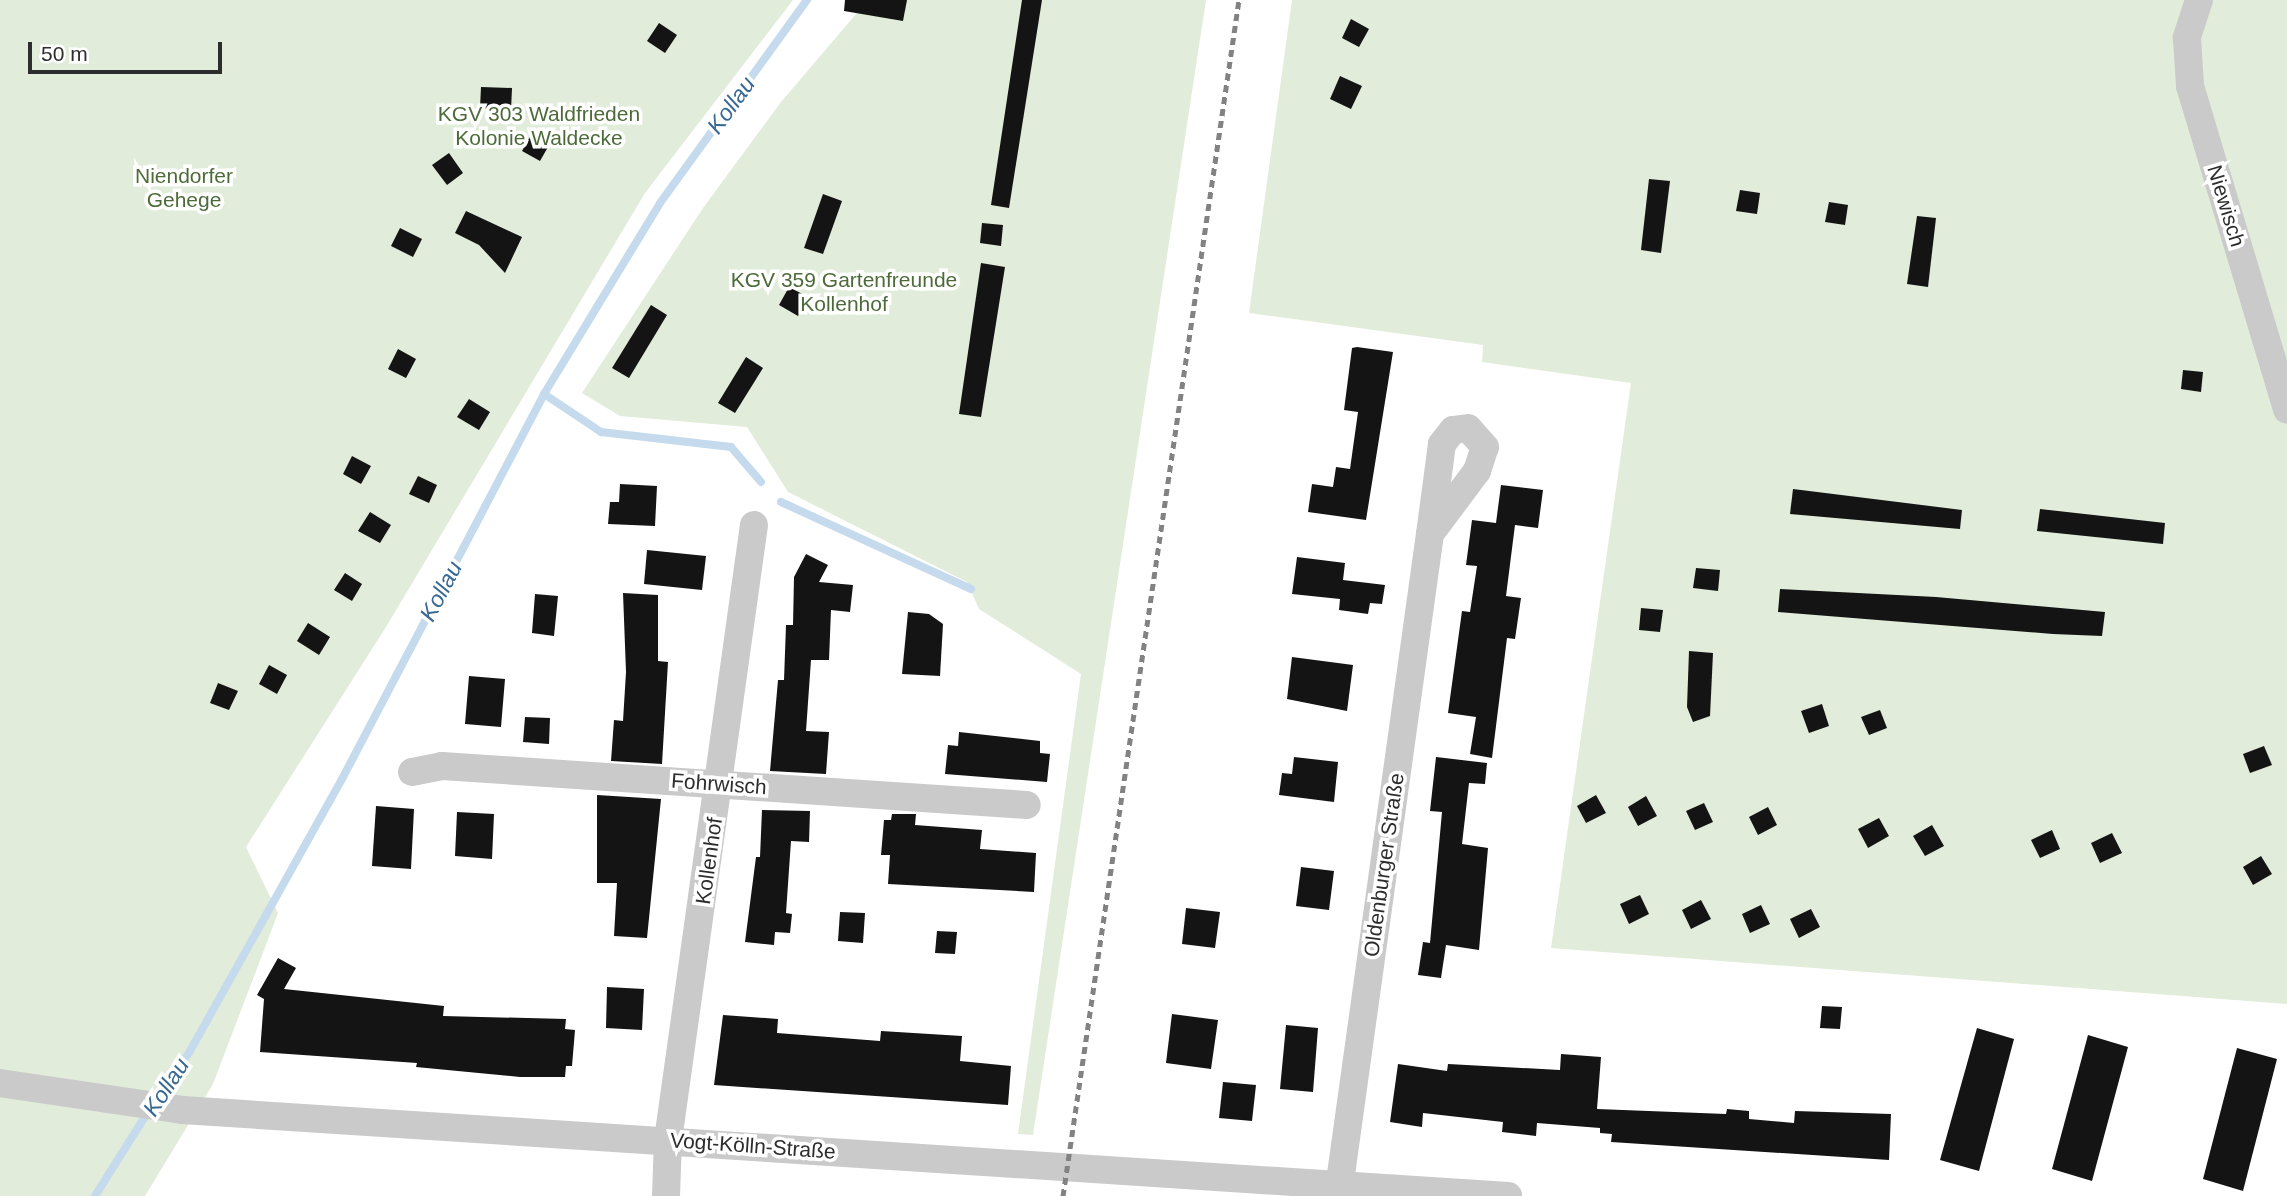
<!DOCTYPE html>
<html>
<head>
<meta charset="utf-8">
<style>
	body { margin:0 }
	#map { position:relative; width:2287px; height:1196px; overflow:hidden; background:#fff; font-family:Helvetica,sans-serif }
	div>[style] { position:absolute }
	[style*='--x'] { left:calc(var(--x)*1px); top:calc(var(--y)*1px); width:calc(var(--w)*1px); rotate:calc(var(--a)*1deg) }
	.green>* { inset:0; background:#e2ecda }
	.stream>* { height:8px; margin:-4px; padding:0 4px; transform-origin:4px; border-radius:4px; background:#c5dbed }
	.building>* { inset:0; background:#141414 }
	.minor>* { height:28px; margin:-14px; padding:0 14px; transform-origin:14px; border-radius:14px; background:#cacaca }
	.rail>* { height:5px; margin-top:-2.5px; transform-origin:0; background:repeating-linear-gradient(90deg,#828282 0 7px,transparent 0 12px) }
	span { translate:-50% -50%; white-space:nowrap; text-align:center; line-height:1.15; -webkit-text-stroke:7px #fff; paint-order:stroke }
	.park-label { font-size:21px; color:#4d6b39 }
	.street-label { font-size:21px; color:#2d2d2d }
	.water-label { font-size:23px; color:#386993; font-style:italic }
	.scale { position:absolute; left:28px; top:42px; width:194px; height:32px; box-sizing:border-box; border:4px solid #2d2d2d; border-top:0; padding-left:9px; font-size:21px; line-height:24px; white-space:nowrap; color:#2d2d2d; -webkit-text-stroke:5px #fff; paint-order:stroke }
</style>
</head>
<body>
<div id="map">
	<div class="green">
		<div style="clip-path:polygon(0 0,793px 0,645px 193px,386px 627px,246px 847px,278px 913px,213px 1084px,145px 1196px,0 1196px)"></div>
		<div style="clip-path:polygon(868px 0,1206px 0,1033px 1135px,1018px 1134px,1081px 674px,979px 609px,967px 582px,788px 492px,747px 427px,620px 416px,582px 393px,703px 208px,781px 102px)"></div>
		<div style="clip-path:polygon(1292px 0,2287px 0,2287px 1004px,1551px 948px,1631px 383px,1482px 362px,1483px 345px,1249px 313px)"></div>
	</div>
	<div class="stream">
		<div style="--x:544;--y:394;--w:69;--a:33.7"></div>
		<div style="--x:601;--y:432;--w:131;--a:6.6"></div>
		<div style="--x:731;--y:447;--w:46;--a:49.4"></div>
		<div style="--x:781;--y:502;--w:209;--a:24.6"></div>
		<div style="--x:156;--y:1101;--w:60;--a:-55.8"></div>
		<div style="--x:190;--y:1051;--w:312;--a:-60.8"></div>
		<div style="--x:342;--y:779;--w:435;--a:-62.3"></div>
		<div style="--x:544;--y:394;--w:223;--a:-58.7"></div>
		<div style="--x:660;--y:203;--w:251;--a:-54.1"></div>
		<div style="--x:95;--y:1196;--w:99;--a:-57.8"></div>
	</div>
	<div class="building">
		<div style="clip-path:polygon(845px 0,907px 0,903px 21px,844px 11px)"></div>
		<div style="clip-path:polygon(1022px 0,1042px 0,1009px 208px,991px 205px)"></div>
		<div style="clip-path:polygon(1351px 19px,1369px 29px,1359px 47px,1342px 38px)"></div>
		<div style="clip-path:polygon(659px 23px,677px 35px,665px 53px,647px 41px)"></div>
		<div style="clip-path:polygon(1340px 76px,1362px 86px,1351px 109px,1330px 99px)"></div>
		<div style="clip-path:polygon(481px 87px,512px 88px,511px 110px,480px 108px)"></div>
		<div style="clip-path:polygon(534px 130px,552px 140px,540px 161px,522px 151px)"></div>
		<div style="clip-path:polygon(449px 153px,463px 173px,447px 185px,432px 165px)"></div>
		<div style="clip-path:polygon(1649px 179px,1670px 181px,1661px 253px,1641px 250px)"></div>
		<div style="clip-path:polygon(1740px 190px,1760px 193px,1757px 214px,1736px 211px)"></div>
		<div style="clip-path:polygon(823px 194px,842px 201px,823px 254px,804px 248px)"></div>
		<div style="clip-path:polygon(1829px 202px,1848px 205px,1845px 225px,1825px 222px)"></div>
		<div style="clip-path:polygon(466px 211px,522px 237px,505px 273px,479px 245px,455px 233px)"></div>
		<div style="clip-path:polygon(1917px 216px,1936px 218px,1928px 287px,1907px 284px)"></div>
		<div style="clip-path:polygon(982px 223px,1003px 225px,1001px 246px,980px 243px)"></div>
		<div style="clip-path:polygon(400px 228px,422px 239px,413px 257px,391px 246px)"></div>
		<div style="clip-path:polygon(981px 263px,1005px 267px,981px 417px,959px 414px)"></div>
		<div style="clip-path:polygon(789px 287px,808px 297px,798px 316px,779px 305px)"></div>
		<div style="clip-path:polygon(651px 305px,667px 315px,629px 378px,612px 368px)"></div>
		<div style="clip-path:polygon(1357px 347px,1393px 352px,1366px 520px,1308px 512px,1312px 484px,1333px 487px,1336px 467px,1350px 469px,1358px 412px,1344px 410px,1352px 348px)"></div>
		<div style="clip-path:polygon(398px 349px,416px 359px,406px 378px,388px 369px)"></div>
		<div style="clip-path:polygon(746px 357px,763px 368px,735px 413px,718px 403px)"></div>
		<div style="clip-path:polygon(2183px 370px,2203px 372px,2201px 392px,2181px 389px)"></div>
		<div style="clip-path:polygon(469px 399px,490px 412px,479px 430px,457px 417px)"></div>
		<div style="clip-path:polygon(352px 456px,371px 466px,361px 484px,343px 474px)"></div>
		<div style="clip-path:polygon(418px 476px,437px 485px,429px 503px,409px 494px)"></div>
		<div style="clip-path:polygon(620px 484px,657px 486px,655px 526px,608px 524px,610px 502px,619px 502px)"></div>
		<div style="clip-path:polygon(1501px 485px,1543px 490px,1538px 528px,1515px 525px,1506px 596px,1521px 598px,1515px 639px,1507px 638px,1492px 758px,1470px 754px,1476px 717px,1448px 713px,1462px 611px,1470px 612px,1477px 566px,1466px 565px,1472px 520px,1496px 523px)"></div>
		<div style="clip-path:polygon(1793px 489px,1962px 510px,1960px 529px,1790px 514px)"></div>
		<div style="clip-path:polygon(2040px 509px,2165px 523px,2163px 544px,2037px 531px)"></div>
		<div style="clip-path:polygon(370px 512px,391px 525px,380px 543px,358px 531px)"></div>
		<div style="clip-path:polygon(647px 550px,706px 556px,702px 590px,644px 584px)"></div>
		<div style="clip-path:polygon(806px 554px,828px 565px,819px 582px,853px 585px,850px 612px,831px 610px,829px 660px,811px 660px,806px 731px,829px 732px,826px 774px,770px 771px,778px 680px,784px 680px,786px 625px,793px 625px,794px 577px)"></div>
		<div style="clip-path:polygon(1297px 557px,1345px 563px,1343px 580px,1385px 585px,1382px 604px,1370px 603px,1368px 614px,1339px 610px,1340px 599px,1292px 594px)"></div>
		<div style="clip-path:polygon(1696px 568px,1720px 570px,1718px 591px,1693px 588px)"></div>
		<div style="clip-path:polygon(345px 573px,362px 584px,352px 601px,334px 590px)"></div>
		<div style="clip-path:polygon(1780px 589px,1936px 597px,2105px 612px,2102px 636px,2053px 634px,1778px 612px)"></div>
		<div style="clip-path:polygon(623px 593px,658px 595px,658px 661px,668px 662px,662px 764px,611px 761px,614px 720px,623px 721px,626px 672px)"></div>
		<div style="clip-path:polygon(535px 594px,558px 596px,554px 636px,532px 633px)"></div>
		<div style="clip-path:polygon(1641px 608px,1663px 610px,1660px 632px,1639px 630px)"></div>
		<div style="clip-path:polygon(908px 612px,929px 614px,943px 624px,940px 676px,902px 674px)"></div>
		<div style="clip-path:polygon(308px 623px,330px 637px,319px 655px,297px 641px)"></div>
		<div style="clip-path:polygon(1689px 651px,1713px 653px,1710px 716px,1693px 722px,1687px 707px)"></div>
		<div style="clip-path:polygon(1292px 657px,1353px 665px,1347px 711px,1287px 699px)"></div>
		<div style="clip-path:polygon(269px 665px,287px 675px,277px 694px,259px 684px)"></div>
		<div style="clip-path:polygon(469px 676px,505px 679px,501px 727px,465px 724px)"></div>
		<div style="clip-path:polygon(218px 683px,238px 691px,229px 710px,210px 703px)"></div>
		<div style="clip-path:polygon(1822px 704px,1829px 726px,1809px 733px,1801px 711px)"></div>
		<div style="clip-path:polygon(1880px 710px,1887px 728px,1869px 735px,1861px 717px)"></div>
		<div style="clip-path:polygon(525px 717px,550px 718px,549px 744px,523px 742px)"></div>
		<div style="clip-path:polygon(959px 732px,1040px 741px,1040px 753px,1050px 754px,1047px 782px,945px 774px,948px 745px,958px 746px)"></div>
		<div style="clip-path:polygon(2264px 746px,2272px 765px,2250px 773px,2243px 754px)"></div>
		<div style="clip-path:polygon(1294px 757px,1338px 762px,1334px 802px,1279px 795px,1282px 773px,1292px 774px)"></div>
		<div style="clip-path:polygon(1436px 757px,1487px 763px,1485px 784px,1469px 783px,1462px 844px,1488px 848px,1479px 950px,1446px 945px,1441px 978px,1418px 975px,1423px 942px,1430px 943px,1442px 812px,1430px 811px)"></div>
		<div style="clip-path:polygon(597px 795px,661px 799px,647px 938px,614px 936px,617px 883px,597px 883px)"></div>
		<div style="clip-path:polygon(1596px 795px,1606px 813px,1586px 823px,1577px 806px)"></div>
		<div style="clip-path:polygon(1646px 796px,1657px 816px,1638px 826px,1628px 807px)"></div>
		<div style="clip-path:polygon(1704px 803px,1713px 822px,1695px 830px,1686px 811px)"></div>
		<div style="clip-path:polygon(376px 806px,414px 809px,411px 869px,372px 866px)"></div>
		<div style="clip-path:polygon(1768px 807px,1777px 825px,1758px 835px,1749px 817px)"></div>
		<div style="clip-path:polygon(762px 810px,810px 811px,809px 842px,791px 841px,786px 913px,792px 914px,790px 933px,775px 932px,774px 945px,745px 942px,756px 857px,760px 857px)"></div>
		<div style="clip-path:polygon(457px 812px,494px 814px,492px 859px,455px 856px)"></div>
		<div style="clip-path:polygon(892px 814px,916px 814px,915px 825px,982px 830px,980px 849px,1036px 853px,1034px 892px,888px 884px,890px 855px,881px 855px,884px 820px,891px 820px)"></div>
		<div style="clip-path:polygon(1879px 818px,1889px 836px,1868px 848px,1858px 829px)"></div>
		<div style="clip-path:polygon(1932px 825px,1944px 846px,1925px 856px,1913px 836px)"></div>
		<div style="clip-path:polygon(2052px 830px,2060px 849px,2040px 858px,2031px 840px)"></div>
		<div style="clip-path:polygon(2112px 833px,2122px 853px,2100px 863px,2091px 843px)"></div>
		<div style="clip-path:polygon(2261px 856px,2272px 874px,2253px 885px,2243px 867px)"></div>
		<div style="clip-path:polygon(1301px 867px,1334px 871px,1329px 910px,1296px 906px)"></div>
		<div style="clip-path:polygon(1640px 895px,1649px 914px,1629px 924px,1620px 904px)"></div>
		<div style="clip-path:polygon(1701px 900px,1711px 919px,1691px 929px,1682px 910px)"></div>
		<div style="clip-path:polygon(1761px 905px,1770px 924px,1750px 933px,1742px 914px)"></div>
		<div style="clip-path:polygon(1186px 908px,1220px 912px,1215px 948px,1182px 944px)"></div>
		<div style="clip-path:polygon(1811px 909px,1820px 927px,1799px 938px,1790px 919px)"></div>
		<div style="clip-path:polygon(840px 912px,865px 913px,863px 943px,838px 941px)"></div>
		<div style="clip-path:polygon(937px 931px,957px 932px,955px 954px,935px 953px)"></div>
		<div style="clip-path:polygon(278px 958px,296px 968px,284px 989px,444px 1006px,443px 1016px,566px 1019px,565px 1029px,575px 1030px,572px 1066px,566px 1066px,565px 1077px,520px 1077px,416px 1067px,417px 1063px,260px 1052px,264px 999px,257px 995px)"></div>
		<div style="clip-path:polygon(607px 987px,644px 989px,642px 1030px,606px 1028px)"></div>
		<div style="clip-path:polygon(1822px 1006px,1842px 1007px,1840px 1029px,1820px 1028px)"></div>
		<div style="clip-path:polygon(1172px 1014px,1218px 1020px,1211px 1069px,1166px 1063px)"></div>
		<div style="clip-path:polygon(723px 1015px,778px 1019px,777px 1033px,880px 1041px,881px 1031px,962px 1036px,960px 1061px,1011px 1066px,1008px 1105px,714px 1085px)"></div>
		<div style="clip-path:polygon(1286px 1025px,1318px 1028px,1313px 1092px,1280px 1089px)"></div>
		<div style="clip-path:polygon(1977px 1028px,2014px 1039px,1979px 1171px,1940px 1160px)"></div>
		<div style="clip-path:polygon(2088px 1035px,2128px 1047px,2092px 1181px,2052px 1169px)"></div>
		<div style="clip-path:polygon(2237px 1048px,2277px 1059px,2243px 1191px,2203px 1179px)"></div>
		<div style="clip-path:polygon(1561px 1054px,1601px 1057px,1597px 1109px,1726px 1114px,1727px 1109px,1749px 1111px,1749px 1119px,1794px 1123px,1795px 1111px,1891px 1114px,1889px 1160px,1611px 1142px,1612px 1134px,1600px 1133px,1600px 1128px,1537px 1123px,1536px 1136px,1502px 1132px,1503px 1122px,1423px 1113px,1422px 1127px,1390px 1122px,1398px 1064px,1447px 1071px,1448px 1064px,1560px 1070px)"></div>
		<div style="clip-path:polygon(1223px 1082px,1256px 1085px,1252px 1121px,1219px 1118px)"></div>
	</div>
	<div class="minor">
		<div style="--x:2199;--y:0;--w:40;--a:108"></div>
		<div style="--x:2187;--y:38;--w:48;--a:86.4"></div>
		<div style="--x:2190;--y:86;--w:338;--a:73.3"></div>
		<div style="--x:412;--y:772;--w:31;--a:-11"></div>
		<div style="--x:442;--y:766;--w:586;--a:3.81"></div>
		<div style="--x:0;--y:1083;--w:184;--a:8.4"></div>
		<div style="--x:182;--y:1110;--w:1329;--a:3.71"></div>
		<div style="--x:666;--y:1196;--w:56;--a:-88"></div>
		<div style="--x:668;--y:1140;--w:621;--a:-82.04"></div>
		<div style="--x:1338;--y:1196;--w:668;--a:-82.09"></div>
		<div style="--x:1430;--y:534;--w:79;--a:-53.3"></div>
		<div style="--x:1477;--y:471;--w:25;--a:-72"></div>
		<div style="--x:1485;--y:447;--w:25;--a:-132"></div>
		<div style="--x:1468;--y:428;--w:15;--a:172"></div>
		<div style="--x:1453;--y:430;--w:18;--a:128"></div>
		<div style="--x:1442;--y:444;--w:91;--a:97.6"></div>
	</div>
	<div class="rail">
		<div style="--x:1063;--y:1196;--w:1209;--a:-81.63"></div>
	</div>
	<div class="park-label">
		<span style="left:539px;top:126px">KGV 303 Waldfrieden<br>Kolonie Waldecke</span>
		<span style="left:184px;top:188px">Niendorfer<br>Gehege</span>
		<span style="left:844px;top:292px">KGV 359 Gartenfreunde<br>Kollenhof</span>
	</div>
	<div class="street-label">
		<span style="left:2226px;top:206px;rotate:73deg">Niewisch</span>
		<span style="left:719px;top:784px;rotate:4deg">Fohrwisch</span>
		<span style="left:709px;top:861px;rotate:-82deg">Kollenhof</span>
		<span style="left:1384px;top:865px;rotate:-82deg">Oldenburger Straße</span>
		<span style="left:753px;top:1146px;rotate:4deg">Vogt-Kölln-Straße</span>
	</div>
	<div class="water-label">
		<span style="left:731px;top:105px;rotate:-54deg">Kollau</span>
		<span style="left:441px;top:591px;rotate:-62deg">Kollau</span>
		<span style="left:166px;top:1087px;rotate:-57deg">Kollau</span>
	</div>
	<div class="scale">50 m</div>
</div>
</body>
</html>
